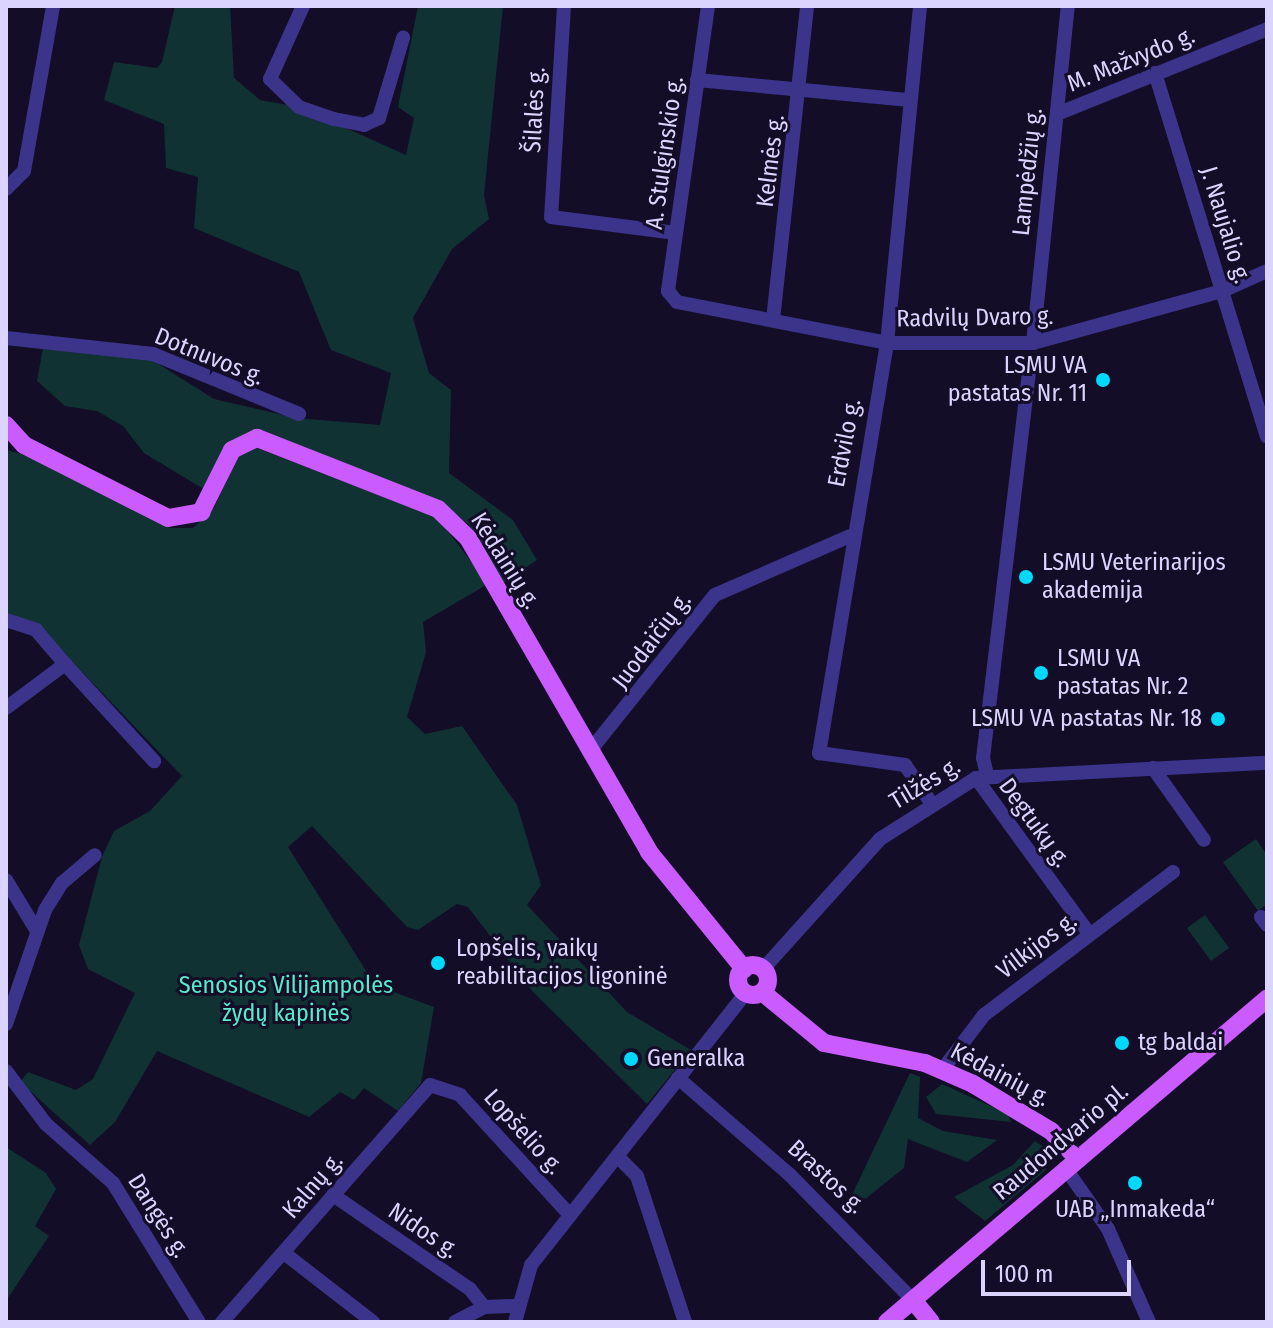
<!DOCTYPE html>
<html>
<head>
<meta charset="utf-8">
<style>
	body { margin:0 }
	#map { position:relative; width:1273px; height:1328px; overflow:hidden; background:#130d28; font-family:"Fira Sans Condensed",sans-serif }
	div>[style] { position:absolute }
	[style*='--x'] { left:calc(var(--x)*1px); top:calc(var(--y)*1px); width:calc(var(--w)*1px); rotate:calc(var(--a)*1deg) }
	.green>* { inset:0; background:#103233 }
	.minor>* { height:14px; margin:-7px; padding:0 7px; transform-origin:7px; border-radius:7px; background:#3c348b }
	.major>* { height:18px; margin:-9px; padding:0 9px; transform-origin:9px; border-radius:9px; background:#ca5bff }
	.major>.ring { margin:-9px; padding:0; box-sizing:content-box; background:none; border:18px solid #ca5bff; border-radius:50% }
	.dots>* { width:22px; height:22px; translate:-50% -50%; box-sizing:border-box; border:4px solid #130d28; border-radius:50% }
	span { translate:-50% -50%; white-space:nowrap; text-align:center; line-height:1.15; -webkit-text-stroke:6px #130d28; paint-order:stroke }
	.street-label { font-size:24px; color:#dbd4ff }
	.poi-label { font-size:24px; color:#dbd4ff }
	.right { translate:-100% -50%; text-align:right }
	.left { translate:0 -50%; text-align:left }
	.park-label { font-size:24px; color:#55ebcc }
	.frame { position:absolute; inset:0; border:8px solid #dbd4ff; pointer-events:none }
	.scale { position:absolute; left:981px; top:1260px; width:150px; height:36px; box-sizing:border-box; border:4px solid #dbd4ff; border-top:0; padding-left:10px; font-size:24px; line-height:28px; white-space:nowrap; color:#dbd4ff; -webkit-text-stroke:6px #130d28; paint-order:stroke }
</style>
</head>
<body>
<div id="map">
	<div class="green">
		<div style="clip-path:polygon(175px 6px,230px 6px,234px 78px,260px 100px,299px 107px,406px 155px,414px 118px,398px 107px,418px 6px,503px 6px,484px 195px,489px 219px,452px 249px,413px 318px,429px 373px,451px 390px,449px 473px,513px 520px,537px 560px,502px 584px,469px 525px,450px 510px,255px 434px,207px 491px,144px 453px,123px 426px,97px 411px,65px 406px,37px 381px,43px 348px,152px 360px,214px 399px,296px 418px,380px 425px,391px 373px,331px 350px,299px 272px,194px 228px,198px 177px,166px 168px,164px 124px,104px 100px,114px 62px,157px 68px,162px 62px)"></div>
		<div style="clip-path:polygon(254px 447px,438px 518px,488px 584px,423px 622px,426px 652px,407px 717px,425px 734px,462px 726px,517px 805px,541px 885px,527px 905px,627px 1012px,691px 1050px,647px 1104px,533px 992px,468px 907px,457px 904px,418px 930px,407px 927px,312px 826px,288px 847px,375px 985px,434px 1007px,421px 1083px,398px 1111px,364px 1088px,354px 1100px,340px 1092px,309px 1117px,157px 1051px,115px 1122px,90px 1145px,20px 1082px,28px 1072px,76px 1090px,93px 1079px,135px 993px,88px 969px,79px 945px,102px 857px,114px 831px,150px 811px,182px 776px,40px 628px,6px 618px,6px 450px,37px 458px,170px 528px,193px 528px,214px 508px,239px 454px)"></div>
		<div style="clip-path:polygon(1256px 839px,1267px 855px,1267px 904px,1258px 911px,1223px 862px)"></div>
		<div style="clip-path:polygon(1205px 915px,1229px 948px,1211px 961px,1187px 928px)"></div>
		<div style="clip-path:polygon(910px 1073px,920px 1077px,918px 1118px,943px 1131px,997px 1140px,967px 1162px,908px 1139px,904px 1168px,855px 1207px,849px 1201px)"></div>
		<div style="clip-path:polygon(942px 1084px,1008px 1114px,1011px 1122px,936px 1114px,926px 1097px)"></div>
		<div style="clip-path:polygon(1035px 1141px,1047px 1149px,1046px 1170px,985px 1221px,954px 1197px,1013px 1165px)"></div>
		<div style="clip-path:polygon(6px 1147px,46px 1173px,56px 1189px,35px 1226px,49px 1236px,6px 1301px)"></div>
	</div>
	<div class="minor">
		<div style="--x:303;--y:6;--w:80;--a:114.3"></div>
		<div style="--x:270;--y:79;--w:40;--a:44"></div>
		<div style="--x:299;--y:107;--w:37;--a:19"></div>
		<div style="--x:334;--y:119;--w:31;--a:11"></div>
		<div style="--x:364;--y:125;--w:17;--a:-25"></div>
		<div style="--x:379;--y:118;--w:84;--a:-73.3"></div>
		<div style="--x:564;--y:6;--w:211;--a:93.5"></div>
		<div style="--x:551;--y:217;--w:126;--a:7.3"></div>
		<div style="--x:708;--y:6;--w:288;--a:98"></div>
		<div style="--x:668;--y:291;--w:14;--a:51"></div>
		<div style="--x:677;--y:302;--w:214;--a:11"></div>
		<div style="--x:887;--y:343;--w:146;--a:0"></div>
		<div style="--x:1033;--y:343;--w:196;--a:-15.4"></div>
		<div style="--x:1222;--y:291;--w:49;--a:-24"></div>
		<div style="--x:920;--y:7;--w:338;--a:95.6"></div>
		<div style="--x:887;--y:343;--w:416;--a:99.4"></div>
		<div style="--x:819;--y:753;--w:87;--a:7.9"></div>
		<div style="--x:905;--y:765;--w:47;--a:55.3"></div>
		<div style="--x:1155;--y:73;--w:380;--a:72.9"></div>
		<div style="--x:697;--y:80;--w:214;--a:5.4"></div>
		<div style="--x:1057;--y:114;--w:227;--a:-22"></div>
		<div style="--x:6;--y:189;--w:25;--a:-45"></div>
		<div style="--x:24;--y:171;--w:168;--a:-80"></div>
		<div style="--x:773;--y:320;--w:316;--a:-83.8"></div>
		<div style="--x:6;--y:338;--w:148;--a:6.2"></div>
		<div style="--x:153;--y:354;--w:158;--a:22.3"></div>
		<div style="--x:1033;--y:343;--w:339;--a:-84.1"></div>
		<div style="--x:6;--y:620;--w:32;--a:18"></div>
		<div style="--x:36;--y:630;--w:45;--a:49.5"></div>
		<div style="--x:6;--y:708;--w:74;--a:-36.7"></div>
		<div style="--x:65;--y:664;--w:132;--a:47.5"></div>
		<div style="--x:589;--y:752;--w:201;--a:-51.3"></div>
		<div style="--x:715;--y:595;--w:147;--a:-23.6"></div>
		<div style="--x:1153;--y:768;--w:88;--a:54.7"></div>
		<div style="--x:987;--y:775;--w:17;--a:-103"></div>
		<div style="--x:983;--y:758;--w:388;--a:-83.2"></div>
		<div style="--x:976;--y:778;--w:190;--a:54"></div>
		<div style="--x:6;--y:880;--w:60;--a:58.7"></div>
		<div style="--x:1261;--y:917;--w:10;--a:53"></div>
		<div style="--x:763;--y:969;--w:175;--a:-48"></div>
		<div style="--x:880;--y:839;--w:114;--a:-32.4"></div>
		<div style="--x:976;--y:778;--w:291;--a:-3"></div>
		<div style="--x:6;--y:1024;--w:120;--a:-71.1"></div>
		<div style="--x:45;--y:910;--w:32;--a:-58"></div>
		<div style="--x:62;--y:883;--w:43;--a:-40.3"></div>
		<div style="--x:943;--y:1069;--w:68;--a:-52.8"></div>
		<div style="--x:984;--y:1015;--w:237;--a:-37.1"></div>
		<div style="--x:6;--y:1071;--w:66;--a:53"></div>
		<div style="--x:46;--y:1124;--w:89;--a:41.4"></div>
		<div style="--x:113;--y:1183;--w:163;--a:58.3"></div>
		<div style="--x:678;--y:1078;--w:147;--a:40.9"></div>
		<div style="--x:789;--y:1174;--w:177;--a:45.5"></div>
		<div style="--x:617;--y:1156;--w:28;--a:45"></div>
		<div style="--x:637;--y:1176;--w:154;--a:71.8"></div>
		<div style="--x:1066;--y:1169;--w:73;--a:55"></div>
		<div style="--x:1108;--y:1229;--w:102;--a:66.2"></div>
		<div style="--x:333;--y:1195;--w:166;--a:34.5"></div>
		<div style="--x:470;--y:1289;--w:23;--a:52"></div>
		<div style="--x:284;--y:1253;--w:113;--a:37.8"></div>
		<div style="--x:222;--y:1322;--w:315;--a:-48.7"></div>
		<div style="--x:430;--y:1085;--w:32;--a:18"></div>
		<div style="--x:460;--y:1095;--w:163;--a:47.5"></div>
		<div style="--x:455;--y:1322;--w:33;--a:-27"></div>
		<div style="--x:484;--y:1307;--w:33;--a:-2"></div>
		<div style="--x:515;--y:1322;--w:59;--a:-74.3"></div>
		<div style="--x:531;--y:1265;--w:347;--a:-51.7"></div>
	</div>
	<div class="major">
		<div style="--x:6;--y:425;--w:27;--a:48"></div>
		<div style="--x:24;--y:445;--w:161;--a:26.9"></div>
		<div style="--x:168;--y:518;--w:34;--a:-10"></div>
		<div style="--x:201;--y:512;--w:69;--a:-63.4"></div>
		<div style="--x:232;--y:450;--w:28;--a:-26"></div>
		<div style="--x:257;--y:438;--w:194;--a:21.4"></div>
		<div style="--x:438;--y:509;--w:42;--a:44"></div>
		<div style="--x:468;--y:538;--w:362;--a:60"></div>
		<div style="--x:649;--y:852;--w:151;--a:50.9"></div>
		<div class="ring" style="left:738px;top:965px;width:12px;height:12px"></div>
		<div style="--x:762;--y:992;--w:80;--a:39.4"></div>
		<div style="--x:824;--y:1043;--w:103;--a:11.2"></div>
		<div style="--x:925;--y:1063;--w:52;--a:23.6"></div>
		<div style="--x:973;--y:1084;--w:91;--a:31.1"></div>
		<div style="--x:1051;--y:1131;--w:39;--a:46"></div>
		<div style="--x:913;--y:1300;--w:28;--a:51"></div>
		<div style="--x:887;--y:1322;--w:499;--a:-40.4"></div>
	</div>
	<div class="dots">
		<div style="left:1103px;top:380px;background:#00d9ff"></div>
		<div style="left:1026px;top:577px;background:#00d9ff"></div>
		<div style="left:1041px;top:673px;background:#00d9ff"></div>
		<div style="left:1218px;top:719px;background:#00d9ff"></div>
		<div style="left:438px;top:963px;background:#00d9ff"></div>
		<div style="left:1122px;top:1043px;background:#00d9ff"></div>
		<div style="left:631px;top:1059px;background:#00d9ff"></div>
		<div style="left:1135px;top:1183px;background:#00d9ff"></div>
	</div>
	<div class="street-label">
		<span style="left:1131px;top:60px;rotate:-22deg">M. Mažvydo g.</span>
		<span style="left:535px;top:110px;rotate:-87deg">Šilalės g.</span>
		<span style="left:665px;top:153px;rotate:-82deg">A. Stulginskio g.</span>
		<span style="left:771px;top:161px;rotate:-83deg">Kelmės g.</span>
		<span style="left:1028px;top:172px;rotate:-84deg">Lampėdžių g.</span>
		<span style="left:1225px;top:225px;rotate:73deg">J. Naujalio g.</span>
		<span style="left:975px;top:318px;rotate:-1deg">Radvilų Dvaro g.</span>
		<span style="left:209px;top:357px;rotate:22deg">Dotnuvos g.</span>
		<span style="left:845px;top:443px;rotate:-79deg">Erdvilo g.</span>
		<span style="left:505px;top:561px;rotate:58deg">Kėdainių g.</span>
		<span style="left:652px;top:641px;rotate:-53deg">Juodaičių g.</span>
		<span style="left:925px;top:784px;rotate:-31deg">Tilžės g.</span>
		<span style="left:1034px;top:823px;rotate:54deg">Degtukų g.</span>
		<span style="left:1037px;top:946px;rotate:-37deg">Vilkijos g.</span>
		<span style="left:1000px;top:1075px;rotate:28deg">Kėdainių g.</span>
		<span style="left:523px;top:1132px;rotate:48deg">Lopšelio g.</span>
		<span style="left:1061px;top:1142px;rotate:-40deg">Raudondvario pl.</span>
		<span style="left:826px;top:1177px;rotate:43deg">Brastos g.</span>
		<span style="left:313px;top:1186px;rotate:-49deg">Kalnų g.</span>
		<span style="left:158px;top:1216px;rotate:58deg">Dangės g.</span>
		<span style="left:423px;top:1231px;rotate:34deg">Nidos g.</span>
	</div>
	<div class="poi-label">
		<span class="right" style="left:1087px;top:380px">LSMU VA<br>pastatas Nr. 11</span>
		<span class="left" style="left:1042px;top:577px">LSMU Veterinarijos<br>akademija</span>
		<span class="left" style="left:1057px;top:673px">LSMU VA<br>pastatas Nr. 2</span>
		<span class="right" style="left:1202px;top:719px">LSMU VA pastatas Nr. 18</span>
		<span class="left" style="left:456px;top:963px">Lopšelis, vaikų<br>reabilitacijos ligoninė</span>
		<span class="left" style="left:1138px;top:1043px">tg baldai</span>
		<span class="left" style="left:647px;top:1059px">Generalka</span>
		<span style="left:1135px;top:1210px">UAB „Inmakeda“</span>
	</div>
	<div class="park-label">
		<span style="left:286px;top:1000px">Senosios Vilijampolės<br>žydų kapinės</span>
	</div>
	<div class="frame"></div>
	<div class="scale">100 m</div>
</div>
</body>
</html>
